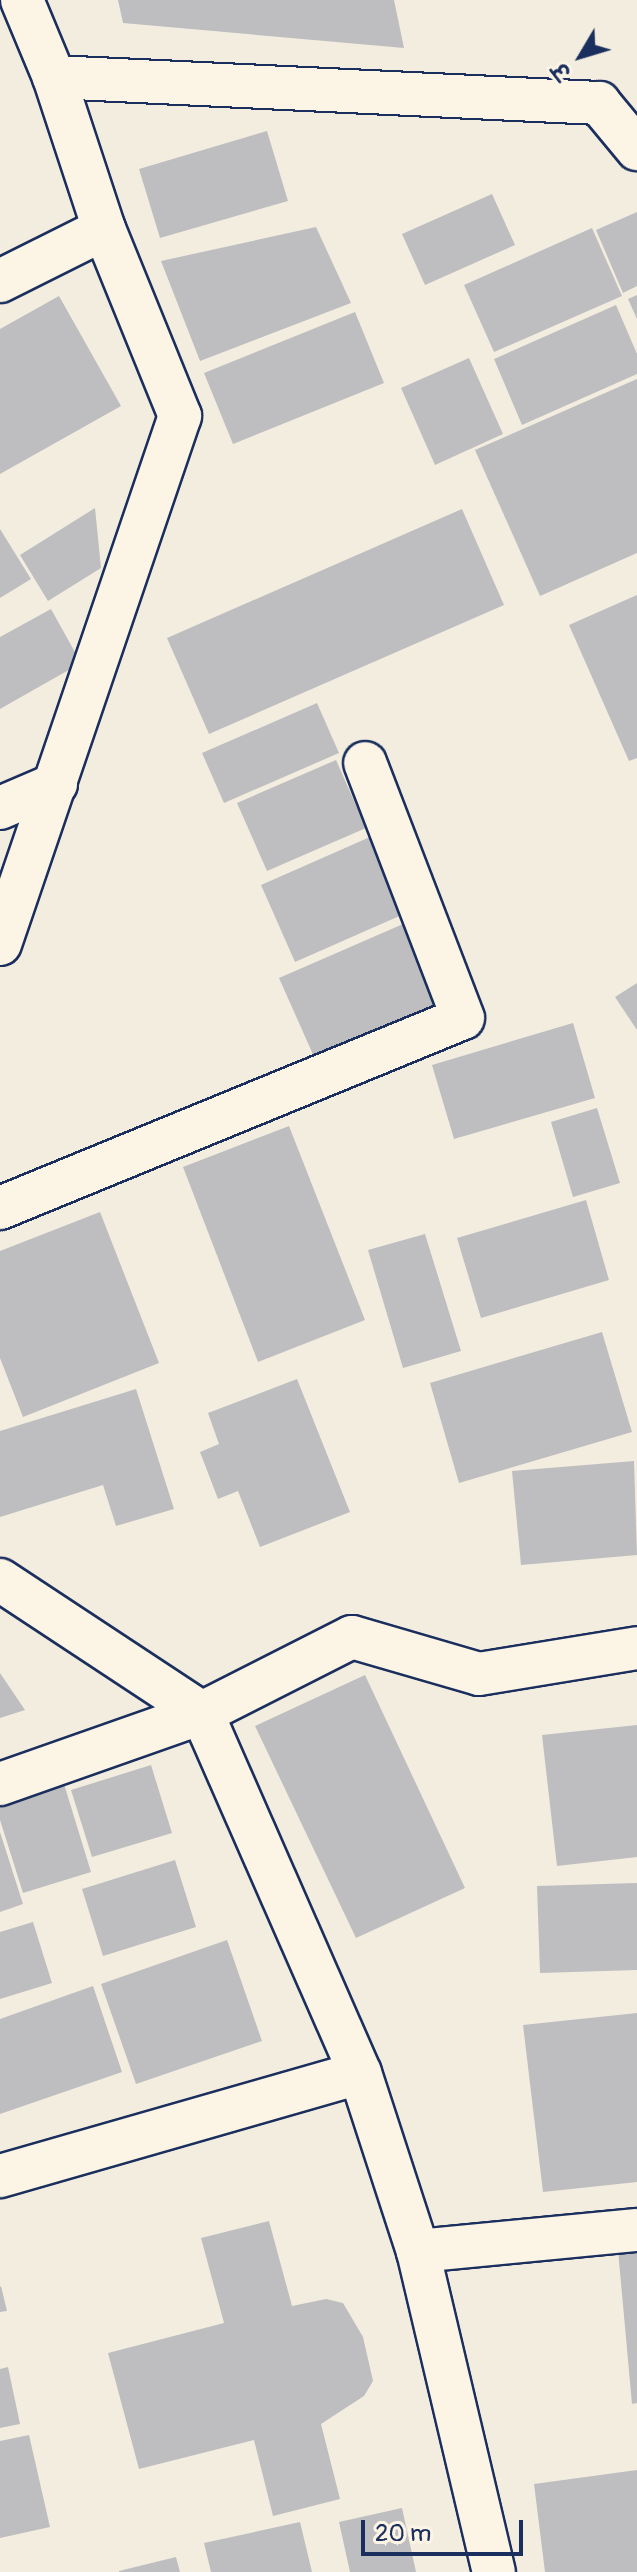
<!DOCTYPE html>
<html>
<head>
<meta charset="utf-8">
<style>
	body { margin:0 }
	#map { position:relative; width:637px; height:2572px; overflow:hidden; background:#f3ede0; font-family:Pangolin,"Playpen Sans Deva",sans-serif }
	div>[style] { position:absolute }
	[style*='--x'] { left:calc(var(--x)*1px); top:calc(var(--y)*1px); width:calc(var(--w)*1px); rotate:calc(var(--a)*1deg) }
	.building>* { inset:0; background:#bebec0 }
	.roads { filter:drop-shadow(2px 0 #1b2f5e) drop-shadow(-2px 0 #1b2f5e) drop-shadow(0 2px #1b2f5e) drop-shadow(0 -2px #1b2f5e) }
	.minor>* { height:42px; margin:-21px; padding:0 21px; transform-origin:21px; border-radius:21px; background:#fcf5e5 }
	span { translate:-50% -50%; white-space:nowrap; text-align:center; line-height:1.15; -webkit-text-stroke:7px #fcf5e5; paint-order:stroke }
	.north { position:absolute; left:541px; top:16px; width:80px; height:80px; -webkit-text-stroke:6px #fcf5e5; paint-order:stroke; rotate:232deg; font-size:22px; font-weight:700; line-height:32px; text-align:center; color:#1b2f5e }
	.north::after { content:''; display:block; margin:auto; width:28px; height:36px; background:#1b2f5e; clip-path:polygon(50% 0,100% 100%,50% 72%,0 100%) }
	.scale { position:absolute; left:361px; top:2520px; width:162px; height:36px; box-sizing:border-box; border:4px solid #1b2f5e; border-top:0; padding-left:10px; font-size:24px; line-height:28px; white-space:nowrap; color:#1b2f5e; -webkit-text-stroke:6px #fcf5e5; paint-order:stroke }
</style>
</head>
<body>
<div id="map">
	<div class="building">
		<div style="clip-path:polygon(118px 0,394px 0,404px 48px,123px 23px)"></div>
		<div style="clip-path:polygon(267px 131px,288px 201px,160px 238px,139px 169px)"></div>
		<div style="clip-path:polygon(492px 194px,515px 245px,425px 285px,402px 234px)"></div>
		<div style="clip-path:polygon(637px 212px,637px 286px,623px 293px,596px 230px)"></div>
		<div style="clip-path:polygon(316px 227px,351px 303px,200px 361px,161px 261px)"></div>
		<div style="clip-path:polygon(592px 228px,622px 296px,494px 352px,464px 285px)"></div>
		<div style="clip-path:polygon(637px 295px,637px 319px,628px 299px)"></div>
		<div style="clip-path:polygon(59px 296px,121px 406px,0 474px,0 329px)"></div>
		<div style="clip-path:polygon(616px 305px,637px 354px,637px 374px,522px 425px,494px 359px)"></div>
		<div style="clip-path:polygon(355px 312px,384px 383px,233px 444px,204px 373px)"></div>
		<div style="clip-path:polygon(469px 358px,503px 434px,435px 465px,401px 388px)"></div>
		<div style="clip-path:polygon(637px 379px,637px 553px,540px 596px,475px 450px)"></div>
		<div style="clip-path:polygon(95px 508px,101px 568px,48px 601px,20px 555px)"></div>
		<div style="clip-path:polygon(462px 509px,504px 605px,209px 734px,167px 638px)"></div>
		<div style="clip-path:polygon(0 529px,31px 579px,0 598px)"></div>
		<div style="clip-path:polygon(637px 595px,637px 758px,629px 761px,569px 625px)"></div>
		<div style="clip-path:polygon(51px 609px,81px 663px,0 709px,0 637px)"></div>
		<div style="clip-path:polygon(317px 703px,339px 753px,224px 803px,202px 753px)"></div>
		<div style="clip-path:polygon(336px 760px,366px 828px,267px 871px,237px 803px)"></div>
		<div style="clip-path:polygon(370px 837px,404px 914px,295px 962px,261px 885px)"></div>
		<div style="clip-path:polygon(410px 921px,449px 1011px,319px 1068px,279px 978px)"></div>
		<div style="clip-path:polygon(637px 983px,637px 1030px,615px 997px)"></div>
		<div style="clip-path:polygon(573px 1023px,595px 1098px,454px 1139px,432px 1065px)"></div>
		<div style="clip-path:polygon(597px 1108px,620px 1183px,573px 1197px,551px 1122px)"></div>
		<div style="clip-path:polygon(289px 1126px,365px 1320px,258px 1362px,183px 1167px)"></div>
		<div style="clip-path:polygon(586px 1200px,609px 1280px,481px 1318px,457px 1238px)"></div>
		<div style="clip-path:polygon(100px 1212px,159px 1363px,23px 1417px,0 1358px,0 1251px)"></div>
		<div style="clip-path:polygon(425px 1234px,461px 1351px,403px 1368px,368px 1250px)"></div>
		<div style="clip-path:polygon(602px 1332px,632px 1432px,459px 1483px,430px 1383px)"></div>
		<div style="clip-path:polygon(297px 1379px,350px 1512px,260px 1547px,238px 1491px,218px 1499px,200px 1452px,219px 1444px,208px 1413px)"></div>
		<div style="clip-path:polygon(136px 1389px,174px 1509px,116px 1526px,103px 1485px,0 1517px,0 1431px)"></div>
		<div style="clip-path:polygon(634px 1461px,637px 1555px,521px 1565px,512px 1471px)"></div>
		<div style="clip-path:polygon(0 1673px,25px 1710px,0 1718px)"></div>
		<div style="clip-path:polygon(365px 1675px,465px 1888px,356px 1938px,255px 1726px)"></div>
		<div style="clip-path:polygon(637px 1725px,637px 1857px,557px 1866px,542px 1735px)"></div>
		<div style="clip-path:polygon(151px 1765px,172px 1833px,92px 1857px,71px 1790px)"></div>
		<div style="clip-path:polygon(64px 1784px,91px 1872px,23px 1893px,0 1820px,0 1803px)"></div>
		<div style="clip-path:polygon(0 1832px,23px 1904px,0 1912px)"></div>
		<div style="clip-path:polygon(175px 1860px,196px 1927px,103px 1956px,82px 1889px)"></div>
		<div style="clip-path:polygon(637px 1883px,637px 1970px,540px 1973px,537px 1886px)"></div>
		<div style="clip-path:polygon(33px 1922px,52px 1983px,0 1999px,0 1932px)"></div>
		<div style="clip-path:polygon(227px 1940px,262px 2041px,136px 2084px,101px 1984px)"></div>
		<div style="clip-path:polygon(93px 1986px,122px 2072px,0 2114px,0 2019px)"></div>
		<div style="clip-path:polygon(637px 2013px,637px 2182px,543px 2192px,523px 2025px)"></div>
		<div style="clip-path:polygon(269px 2221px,292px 2306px,326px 2299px,343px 2303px,363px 2337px,373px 2381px,364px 2396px,321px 2424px,340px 2499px,273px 2516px,254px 2440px,139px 2469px,108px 2353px,224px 2323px,201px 2238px)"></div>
		<div style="clip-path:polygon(637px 2249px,637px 2403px,632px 2404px,618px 2250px)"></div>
		<div style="clip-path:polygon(1px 2286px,7px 2311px,0 2312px,0 2287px)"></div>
		<div style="clip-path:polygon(8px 2367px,20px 2424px,0 2428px,0 2369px)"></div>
		<div style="clip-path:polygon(29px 2435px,50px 2527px,0 2538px,0 2441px)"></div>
		<div style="clip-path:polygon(637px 2470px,637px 2572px,545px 2572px,534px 2484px)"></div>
		<div style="clip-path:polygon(402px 2508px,416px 2572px,350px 2572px,339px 2522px)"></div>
		<div style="clip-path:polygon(300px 2522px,312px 2572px,211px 2572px,204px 2543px)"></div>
		<div style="clip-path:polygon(176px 2557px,180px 2572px,119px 2572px,119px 2571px)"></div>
	</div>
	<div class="roads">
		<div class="minor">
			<div style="--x:54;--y:77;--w:546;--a:2.73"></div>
			<div style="--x:599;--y:103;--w:60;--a:50.4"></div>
			<div style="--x:0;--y:281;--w:116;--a:-26.6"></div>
			<div style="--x:0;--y:808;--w:61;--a:-23.2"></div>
			<div style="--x:0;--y:944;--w:558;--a:-71.18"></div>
			<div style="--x:180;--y:416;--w:202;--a:-112.1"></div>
			<div style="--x:104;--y:229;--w:160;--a:-108.2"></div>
			<div style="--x:54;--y:77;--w:83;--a:-112.6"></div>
			<div style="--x:0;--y:1208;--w:500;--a:-22.31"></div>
			<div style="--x:463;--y:1018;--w:273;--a:-111"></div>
			<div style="--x:0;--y:1580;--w:242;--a:33.4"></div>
			<div style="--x:202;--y:1713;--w:393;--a:66.3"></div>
			<div style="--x:360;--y:2073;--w:187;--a:72"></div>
			<div style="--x:418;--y:2251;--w:330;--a:76.7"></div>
			<div style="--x:0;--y:1784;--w:214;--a:-19.4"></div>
			<div style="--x:202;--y:1713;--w:168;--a:-26.9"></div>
			<div style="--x:352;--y:1637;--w:132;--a:16.2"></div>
			<div style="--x:479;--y:1674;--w:160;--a:-9.3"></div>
			<div style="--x:0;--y:2176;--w:374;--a:-16"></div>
			<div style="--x:418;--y:2251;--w:220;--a:-5.5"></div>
		</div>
	</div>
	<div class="north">उ</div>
	<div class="scale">20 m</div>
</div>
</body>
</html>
